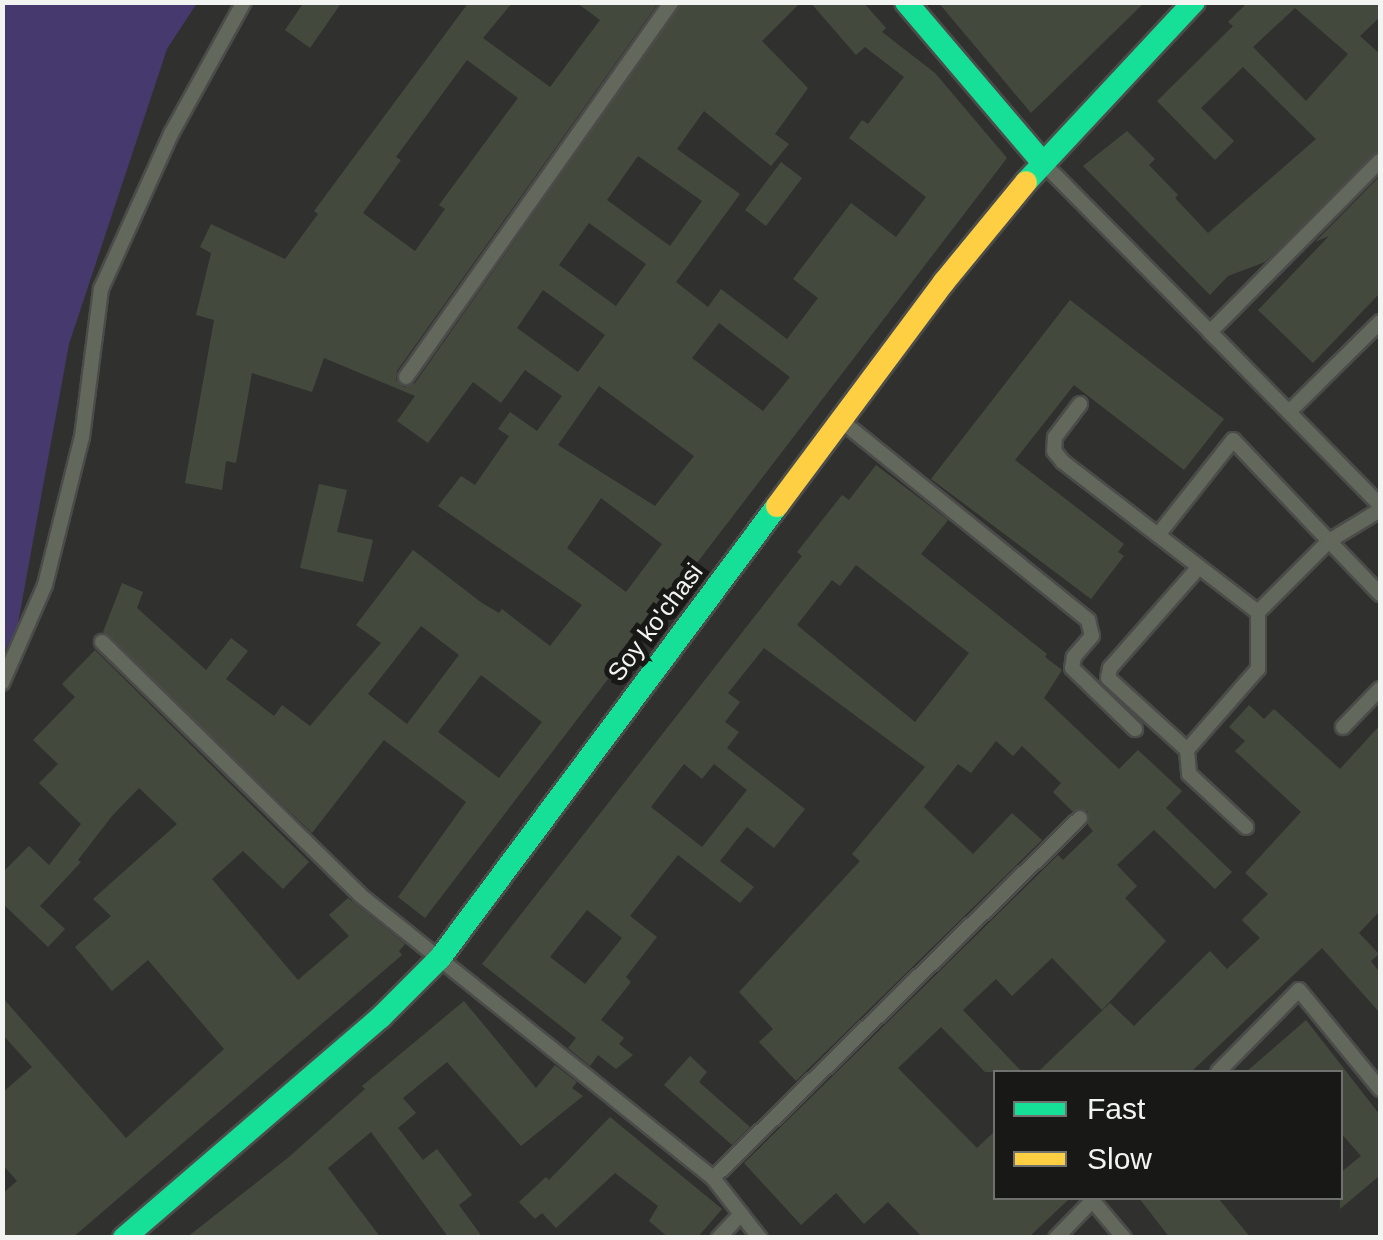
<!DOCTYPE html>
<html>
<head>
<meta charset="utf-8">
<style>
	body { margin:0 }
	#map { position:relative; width:1383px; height:1240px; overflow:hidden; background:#30312f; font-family:Arial,sans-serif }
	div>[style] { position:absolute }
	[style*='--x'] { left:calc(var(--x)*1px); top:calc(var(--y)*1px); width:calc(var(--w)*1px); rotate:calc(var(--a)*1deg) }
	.water>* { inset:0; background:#45396d }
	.building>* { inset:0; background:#44493d }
	.roads { filter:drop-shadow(2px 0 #4b4c4a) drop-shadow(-2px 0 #4b4c4a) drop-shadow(0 2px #4b4c4a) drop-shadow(0 -2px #4b4c4a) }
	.lane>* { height:14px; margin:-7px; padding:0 7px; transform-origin:7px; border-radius:7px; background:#62685b }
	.fast>* { height:22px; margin:-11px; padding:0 11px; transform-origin:11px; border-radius:11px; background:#16e098 }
	.slow>* { height:22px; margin:-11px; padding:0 11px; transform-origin:11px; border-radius:11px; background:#ffcf43 }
	span { translate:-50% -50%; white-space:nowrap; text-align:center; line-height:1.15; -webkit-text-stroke:10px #181917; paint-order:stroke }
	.street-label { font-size:25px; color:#f2f4f1 }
	.frame { position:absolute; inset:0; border:5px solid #f2f4f1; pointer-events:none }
	.legend { position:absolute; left:993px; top:1070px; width:350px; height:130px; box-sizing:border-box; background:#181917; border:2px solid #6f716e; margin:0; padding:12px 18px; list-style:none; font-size:30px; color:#f2f4f1 }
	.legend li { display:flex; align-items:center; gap:20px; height:50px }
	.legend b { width:50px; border:2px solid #6f716e }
</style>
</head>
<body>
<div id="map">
	<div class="water">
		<div style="clip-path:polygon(3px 2px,197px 3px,167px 49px,69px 344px,17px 629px,3px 654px)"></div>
	</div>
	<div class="building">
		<div style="clip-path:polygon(304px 2px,342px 2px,310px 48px,285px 30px)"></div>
		<div style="clip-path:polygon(evenodd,469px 2px,513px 2px,483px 38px,550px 87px,600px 20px,576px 2px,659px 2px,397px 371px,396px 380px,404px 387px,415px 383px,682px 2px,801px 2px,762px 41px,808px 88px,775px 134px,789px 144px,771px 166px,704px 111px,677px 149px,740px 194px,676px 282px,708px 307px,721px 289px,787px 339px,818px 298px,793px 279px,851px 203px,896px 237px,926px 197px,849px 138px,862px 120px,868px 124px,904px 77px,865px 47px,856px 55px,810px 2px,863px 2px,886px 28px,882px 32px,935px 73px,1007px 158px,425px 918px,398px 897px,466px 802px,384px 740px,312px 833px,103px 632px,122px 583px,143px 592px,137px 608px,206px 670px,231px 638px,248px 651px,226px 679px,274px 716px,282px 705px,310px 726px,381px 643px,356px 625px,413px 550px,482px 603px,499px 613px,502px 609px,550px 646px,582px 605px,438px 506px,461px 476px,475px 485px,509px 436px,498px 429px,510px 412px,537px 431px,562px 396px,525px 370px,501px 403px,473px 382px,428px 443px,397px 421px,415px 396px,324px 358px,312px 392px,252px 373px,236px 463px,226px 461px,222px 490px,185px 483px,214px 320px,196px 315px,211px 253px,200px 247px,211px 224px,285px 259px,318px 214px,314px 211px,469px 2px,467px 60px,518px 98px,439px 205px,445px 209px,415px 251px,363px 213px,401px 160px,396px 157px,467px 60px,469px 2px,638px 156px,702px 201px,670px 246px,607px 200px,638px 156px,469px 2px,589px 223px,646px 264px,616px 306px,559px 265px,589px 223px,469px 2px,543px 290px,605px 335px,578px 372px,517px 328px,543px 290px,469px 2px,719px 323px,790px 377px,763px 411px,692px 358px,719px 323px,469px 2px,599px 386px,694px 456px,655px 506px,558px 445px,599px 386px,469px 2px,601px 498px,662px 544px,626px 592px,567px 548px,601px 498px,469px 2px,421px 626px,459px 655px,407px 724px,368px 694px,421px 626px,469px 2px,481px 675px,542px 722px,499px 778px,438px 732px,481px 675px)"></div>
		<div style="clip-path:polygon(938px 2px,1145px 2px,1031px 113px)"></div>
		<div style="clip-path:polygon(evenodd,1248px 2px,1380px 2px,1380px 17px,1360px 36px,1380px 54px,1380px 151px,1265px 262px,1228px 276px,1210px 295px,1083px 166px,1127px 131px,1155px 159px,1149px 165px,1178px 195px,1175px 198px,1208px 233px,1316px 139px,1243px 67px,1201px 108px,1234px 141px,1215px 160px,1157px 101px,1233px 26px,1228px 22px,1248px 2px,1295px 8px,1348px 54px,1306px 101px,1253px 47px,1295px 8px)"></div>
		<div style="clip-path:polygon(781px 162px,802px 178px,766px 226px,745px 210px)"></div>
		<div style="clip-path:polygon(1380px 176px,1380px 293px,1313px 363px,1258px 310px,1329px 236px,1315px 242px)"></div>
		<div style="clip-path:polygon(1070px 300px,1224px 419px,1184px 470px,1074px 385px,1015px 460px,1124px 544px,1118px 552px,1124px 556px,1091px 599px,931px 479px)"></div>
		<div style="clip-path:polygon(evenodd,876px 465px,948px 520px,921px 554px,1047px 654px,1045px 657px,1062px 670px,1044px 698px,1119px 769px,1138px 750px,1182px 791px,1166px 808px,1232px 872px,1215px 889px,1154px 830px,1117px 865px,1137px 886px,1125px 898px,1166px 941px,1102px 1010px,1052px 958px,1012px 996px,996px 979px,963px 1010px,1022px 1072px,985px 1072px,941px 1027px,898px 1068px,977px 1148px,996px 1130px,996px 1198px,1070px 1198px,1028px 1238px,923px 1238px,888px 1202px,864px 1224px,836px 1193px,801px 1225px,744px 1163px,1058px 855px,1063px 860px,1093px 831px,1088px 825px,1088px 811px,1072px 811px,1053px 792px,1061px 783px,1022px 746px,1013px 756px,996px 741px,971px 773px,958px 764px,924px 807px,973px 854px,1012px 813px,1042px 840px,796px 1081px,759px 1042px,773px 1029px,739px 992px,860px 861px,852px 854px,925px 767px,764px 648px,728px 693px,740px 702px,725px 722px,739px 732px,727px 748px,805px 809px,774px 848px,747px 827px,720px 861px,754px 887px,740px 903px,678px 855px,630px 916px,657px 937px,626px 977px,631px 982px,601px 1020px,624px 1038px,619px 1044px,633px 1055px,616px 1069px,598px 1055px,590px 1066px,568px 1048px,576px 1038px,482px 964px,802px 556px,797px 552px,842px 495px,849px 500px,876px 465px,856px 565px,969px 653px,915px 722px,797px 625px,832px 580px,840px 586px,856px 565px,876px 465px,684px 764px,702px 779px,714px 764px,747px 790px,702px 847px,651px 807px,684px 764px,876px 465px,587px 910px,622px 938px,585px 984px,550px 957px,587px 910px)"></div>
		<div style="clip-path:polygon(319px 484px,347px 490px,337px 532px,373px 540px,363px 582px,300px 568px)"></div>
		<div style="clip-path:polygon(95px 650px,309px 862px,283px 889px,243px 851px,212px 879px,298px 980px,349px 936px,329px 915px,348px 898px,405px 944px,399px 951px,402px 955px,72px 1238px,2px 1238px,2px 1194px,17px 1181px,2px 1164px,2px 1093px,32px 1067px,2px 1034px,2px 997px,126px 1138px,224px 1049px,148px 960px,112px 991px,75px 947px,111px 916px,93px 899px,177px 824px,139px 788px,112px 816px,78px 860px,81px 862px,40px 906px,65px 929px,48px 947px,2px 903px,2px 873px,29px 846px,49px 865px,81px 824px,39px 783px,58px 764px,33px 740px,75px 697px,62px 684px)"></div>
		<div style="clip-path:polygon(1249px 705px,1264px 719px,1274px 709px,1340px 769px,1380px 725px,1380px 911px,1359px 933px,1379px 954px,1371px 961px,1380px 973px,1380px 1013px,1322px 948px,1191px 1072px,1038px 1072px,1110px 1003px,1134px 1026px,1210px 951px,1227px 969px,1260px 938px,1242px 920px,1268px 894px,1245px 873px,1301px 812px,1235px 751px,1245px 741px,1229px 727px)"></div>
		<div style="clip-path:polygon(464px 1001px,536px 1088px,555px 1065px,577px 1082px,572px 1088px,583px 1096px,521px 1146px,447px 1062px,403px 1098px,416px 1113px,398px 1128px,423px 1160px,437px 1149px,472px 1195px,459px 1205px,483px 1238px,449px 1238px,371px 1132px,328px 1168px,381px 1238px,186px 1238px,289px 1157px,365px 1089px,362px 1086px)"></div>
		<div style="clip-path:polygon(1306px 1020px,1380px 1115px,1380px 1180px,1378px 1177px,1340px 1209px,1340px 1173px,1361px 1156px,1340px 1132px,1340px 1072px,1246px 1072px)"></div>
		<div style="clip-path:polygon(690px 1056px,707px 1072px,699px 1082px,750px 1127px,732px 1145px,664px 1085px)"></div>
		<div style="clip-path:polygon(610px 1117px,722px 1209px,697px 1238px,669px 1238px,649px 1221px,658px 1206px,615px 1173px,556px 1228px,542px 1213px,535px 1219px,519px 1202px,546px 1177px,549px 1180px)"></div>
		<div style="clip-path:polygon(1139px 1198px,1218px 1198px,1251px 1238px,1170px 1238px)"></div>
	</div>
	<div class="roads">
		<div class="lane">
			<div style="--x:1046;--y:166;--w:233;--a:45.3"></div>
			<div style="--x:1210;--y:332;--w:241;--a:-45.2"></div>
			<div style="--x:1210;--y:332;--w:243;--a:45.5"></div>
			<div style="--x:406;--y:377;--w:460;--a:-54.7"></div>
			<div style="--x:1080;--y:404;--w:41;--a:127.1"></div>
			<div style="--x:1055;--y:437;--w:14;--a:94"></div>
			<div style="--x:1054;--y:451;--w:14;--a:51"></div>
			<div style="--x:1063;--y:462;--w:246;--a:37.6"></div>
			<div style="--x:1258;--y:612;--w:100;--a:-45"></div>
			<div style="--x:1329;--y:541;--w:139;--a:-133.5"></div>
			<div style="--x:1233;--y:440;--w:121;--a:128.3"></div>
			<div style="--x:1289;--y:412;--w:128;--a:-44.7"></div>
			<div style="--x:844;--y:423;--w:314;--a:38.9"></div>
			<div style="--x:1088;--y:620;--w:16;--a:76"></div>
			<div style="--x:1092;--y:636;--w:28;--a:131"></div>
			<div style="--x:1074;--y:657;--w:11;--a:100"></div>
			<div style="--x:1072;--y:668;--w:88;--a:44.1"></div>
			<div style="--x:1380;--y:510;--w:60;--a:148.7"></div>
			<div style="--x:1329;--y:541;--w:74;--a:46.1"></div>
			<div style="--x:1199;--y:567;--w:135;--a:131.4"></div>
			<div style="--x:1110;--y:668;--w:10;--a:101"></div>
			<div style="--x:1108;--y:678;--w:107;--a:42.3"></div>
			<div style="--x:1187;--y:750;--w:108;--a:-48.8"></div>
			<div style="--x:1258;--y:669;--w:57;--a:-90"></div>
			<div style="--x:102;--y:642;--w:361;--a:44.4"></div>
			<div style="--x:360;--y:895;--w:452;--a:38.7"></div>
			<div style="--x:713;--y:1178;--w:46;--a:52.1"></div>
			<div style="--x:741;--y:1214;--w:33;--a:133"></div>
			<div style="--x:2;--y:683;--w:107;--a:-66.3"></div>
			<div style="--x:45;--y:585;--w:153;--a:-76"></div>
			<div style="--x:82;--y:437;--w:149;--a:-82.7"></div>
			<div style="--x:101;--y:289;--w:170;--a:-65.7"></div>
			<div style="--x:171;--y:134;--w:151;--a:-61.1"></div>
			<div style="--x:1343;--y:727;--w:53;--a:-45.8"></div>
			<div style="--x:1187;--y:750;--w:24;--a:85"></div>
			<div style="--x:1189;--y:774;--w:78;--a:42.9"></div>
			<div style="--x:1218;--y:1072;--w:115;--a:-45.4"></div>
			<div style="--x:1299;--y:990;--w:128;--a:50.7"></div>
			<div style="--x:713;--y:1178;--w:514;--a:-44.45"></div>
			<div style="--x:1092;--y:1200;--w:50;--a:49.9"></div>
			<div style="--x:741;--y:1214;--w:31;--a:52"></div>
			<div style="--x:1056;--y:1238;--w:56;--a:-45.7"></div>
		</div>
		<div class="fast">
			<div style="--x:906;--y:2;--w:210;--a:49.6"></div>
			<div style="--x:1026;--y:182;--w:246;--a:-47"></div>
			<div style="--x:124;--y:1238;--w:339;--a:-40.7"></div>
			<div style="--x:381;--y:1017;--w:83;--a:-45"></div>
			<div style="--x:440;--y:958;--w:564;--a:-53.29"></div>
		</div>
		<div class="slow">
			<div style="--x:777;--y:506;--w:279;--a:-53.3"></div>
			<div style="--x:944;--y:282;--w:129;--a:-50.6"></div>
		</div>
	</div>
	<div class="street-label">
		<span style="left:655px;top:622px;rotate:-53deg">Soy ko'chasi</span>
	</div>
	<div class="frame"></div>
	<ul class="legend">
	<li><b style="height:12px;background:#16e098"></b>Fast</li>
	<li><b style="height:12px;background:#ffcf43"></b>Slow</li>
	</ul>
</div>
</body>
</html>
